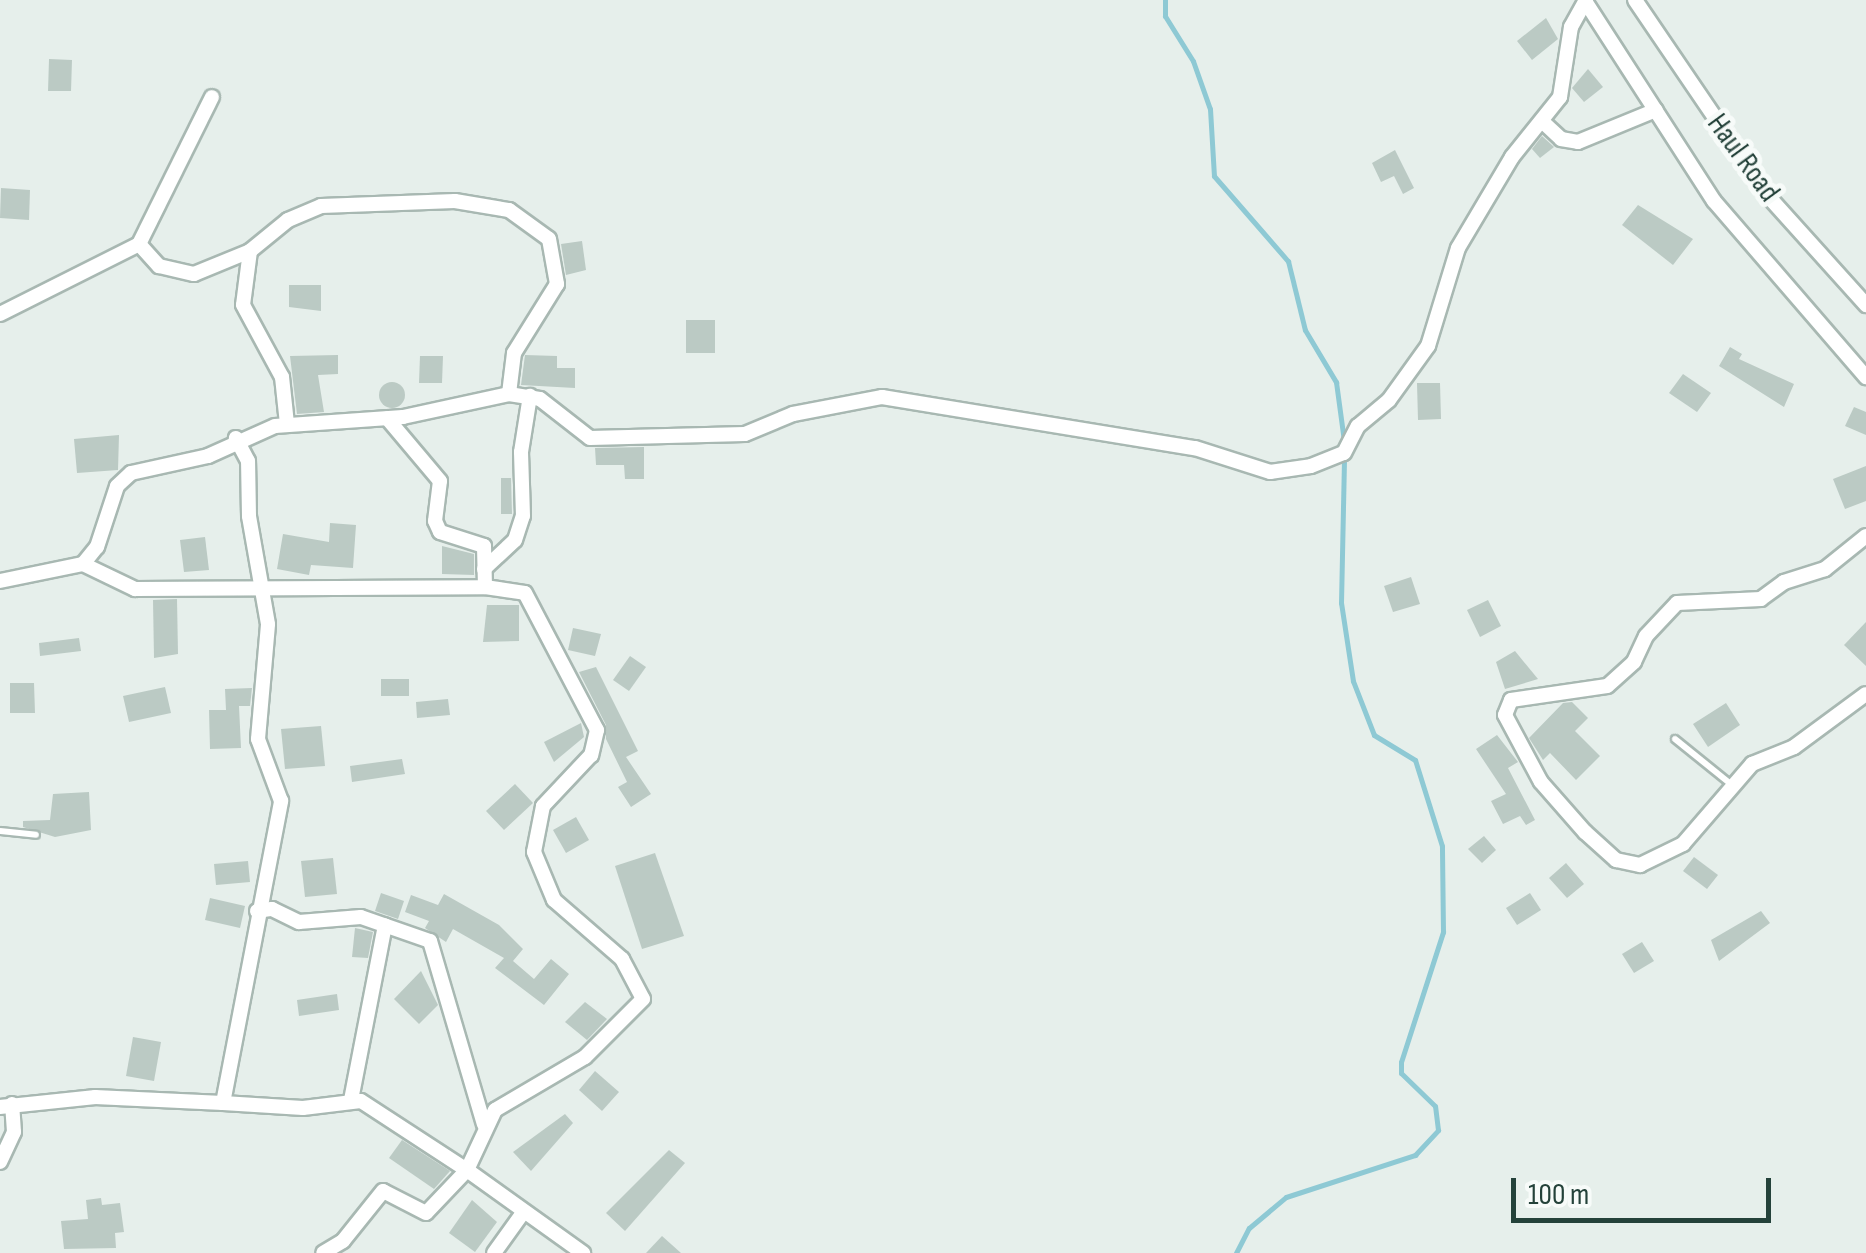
<!DOCTYPE html>
<html>
<head>
<meta charset="utf-8">
<style>
	body { margin:0 }
	#map { position:relative; width:1866px; height:1253px; overflow:hidden; background:#e6efeb; font-family:"Sofia Sans Condensed",sans-serif }
	div>[style] { position:absolute }
	[style*='--x'] { left:calc(var(--x)*1px); top:calc(var(--y)*1px); width:calc(var(--w)*1px); rotate:calc(var(--a)*1deg) }
	.stream>* { height:5px; margin:-2.5px; padding:0 2.5px; transform-origin:2.5px; border-radius:2.5px; background:#8ec9d4 }
	.building>* { inset:0; background:#bbcac4 }
	.round { border-radius:50% }
	.roads { filter:drop-shadow(2px 0 #a8b8b2) drop-shadow(-2px 0 #a8b8b2) drop-shadow(0 2px #a8b8b2) drop-shadow(0 -2px #a8b8b2) }
	.lane>* { height:6px; margin:-3px; padding:0 3px; transform-origin:3px; border-radius:3px; background:#fff }
	.street>* { height:14px; margin:-7px; padding:0 7px; transform-origin:7px; border-radius:7px; background:#fff }
	span { translate:-50% -50%; white-space:nowrap; text-align:center; line-height:1.15; -webkit-text-stroke:10px #f7fbf9; paint-order:stroke }
	.street-label { font-size:30px; color:#24423a }
	.scale { position:absolute; left:1511px; top:1178px; width:260px; height:45px; box-sizing:border-box; border:5px solid #24423a; border-top:0; padding-left:12px; font-size:30px; line-height:35px; white-space:nowrap; color:#24423a; -webkit-text-stroke:8px #f7fbf9; paint-order:stroke }
</style>
</head>
<body>
<div id="map">
	<div class="stream">
		<div style="--x:1165;--y:0;--w:16;--a:90"></div>
		<div style="--x:1165;--y:16;--w:53;--a:58.1"></div>
		<div style="--x:1193;--y:61;--w:51;--a:70.5"></div>
		<div style="--x:1210;--y:109;--w:67;--a:86.6"></div>
		<div style="--x:1214;--y:176;--w:113;--a:49"></div>
		<div style="--x:1288;--y:261;--w:71;--a:76.2"></div>
		<div style="--x:1305;--y:330;--w:61;--a:59.2"></div>
		<div style="--x:1336;--y:382;--w:60;--a:82.3"></div>
		<div style="--x:1236;--y:1253;--w:28;--a:-63"></div>
		<div style="--x:1249;--y:1228;--w:48;--a:-40"></div>
		<div style="--x:1286;--y:1197;--w:136;--a:-18"></div>
		<div style="--x:1415;--y:1155;--w:34;--a:-47"></div>
		<div style="--x:1438;--y:1130;--w:24;--a:-97"></div>
		<div style="--x:1435;--y:1106;--w:47;--a:-135.9"></div>
		<div style="--x:1401;--y:1073;--w:11;--a:-90"></div>
		<div style="--x:1401;--y:1062;--w:137;--a:-72.1"></div>
		<div style="--x:1443;--y:932;--w:86;--a:-90.7"></div>
		<div style="--x:1442;--y:846;--w:90;--a:-107.4"></div>
		<div style="--x:1415;--y:760;--w:48;--a:-148.6"></div>
		<div style="--x:1374;--y:735;--w:58;--a:-111.3"></div>
		<div style="--x:1353;--y:681;--w:79;--a:-98.7"></div>
		<div style="--x:1341;--y:603;--w:146;--a:-88.8"></div>
	</div>
	<div class="building">
		<div style="clip-path:polygon(1546px 18px,1558px 39px,1532px 60px,1517px 41px)"></div>
		<div style="clip-path:polygon(49px 59px,72px 60px,71px 91px,48px 91px)"></div>
		<div style="clip-path:polygon(1588px 69px,1603px 87px,1584px 102px,1572px 88px)"></div>
		<div style="clip-path:polygon(1542px 136px,1554px 147px,1540px 158px,1532px 149px)"></div>
		<div style="clip-path:polygon(1395px 150px,1414px 188px,1403px 194px,1394px 176px,1381px 182px,1372px 163px)"></div>
		<div style="clip-path:polygon(1px 188px,30px 190px,29px 220px,0 218px)"></div>
		<div style="clip-path:polygon(1638px 205px,1693px 239px,1673px 265px,1622px 225px)"></div>
		<div style="clip-path:polygon(582px 241px,586px 270px,566px 275px,561px 244px)"></div>
		<div style="clip-path:polygon(289px 285px,321px 285px,321px 311px,289px 307px)"></div>
		<div style="clip-path:polygon(686px 320px,715px 320px,715px 353px,686px 353px)"></div>
		<div style="clip-path:polygon(1730px 347px,1742px 354px,1739px 359px,1794px 384px,1784px 407px,1719px 366px)"></div>
		<div style="clip-path:polygon(338px 355px,338px 374px,318px 375px,324px 412px,297px 414px,290px 356px)"></div>
		<div style="clip-path:polygon(525px 355px,557px 356px,557px 368px,575px 368px,575px 388px,521px 385px)"></div>
		<div style="clip-path:polygon(420px 356px,443px 356px,442px 383px,419px 383px)"></div>
		<div style="clip-path:polygon(1683px 374px,1711px 393px,1697px 412px,1669px 393px)"></div>
		<div class="round" style="left:379px;top:382px;width:26px;height:26px"></div>
		<div style="clip-path:polygon(1417px 383px,1440px 383px,1441px 419px,1418px 420px)"></div>
		<div style="clip-path:polygon(1854px 407px,1866px 412px,1866px 435px,1845px 426px)"></div>
		<div style="clip-path:polygon(119px 435px,118px 470px,77px 473px,74px 439px)"></div>
		<div style="clip-path:polygon(644px 447px,644px 479px,625px 479px,624px 465px,596px 465px,595px 448px)"></div>
		<div style="clip-path:polygon(1866px 466px,1866px 501px,1845px 509px,1833px 479px)"></div>
		<div style="clip-path:polygon(501px 478px,511px 478px,512px 514px,501px 514px)"></div>
		<div style="clip-path:polygon(330px 523px,356px 525px,353px 568px,311px 565px,309px 575px,277px 569px,283px 534px,329px 542px)"></div>
		<div style="clip-path:polygon(205px 537px,209px 570px,184px 572px,180px 540px)"></div>
		<div style="clip-path:polygon(442px 546px,474px 554px,474px 575px,442px 574px)"></div>
		<div style="clip-path:polygon(1411px 577px,1420px 604px,1393px 612px,1384px 586px)"></div>
		<div style="clip-path:polygon(177px 599px,178px 654px,154px 658px,153px 600px)"></div>
		<div style="clip-path:polygon(1488px 600px,1501px 626px,1480px 637px,1467px 610px)"></div>
		<div style="clip-path:polygon(487px 605px,519px 605px,519px 641px,483px 642px)"></div>
		<div style="clip-path:polygon(1866px 622px,1866px 666px,1844px 645px)"></div>
		<div style="clip-path:polygon(573px 628px,601px 634px,595px 656px,568px 650px)"></div>
		<div style="clip-path:polygon(79px 638px,81px 651px,40px 656px,39px 643px)"></div>
		<div style="clip-path:polygon(1515px 651px,1538px 679px,1505px 689px,1496px 662px)"></div>
		<div style="clip-path:polygon(630px 656px,646px 667px,629px 691px,613px 680px)"></div>
		<div style="clip-path:polygon(596px 667px,638px 751px,626px 757px,651px 794px,631px 807px,618px 787px,627px 782px,606px 739px,606px 725px,579px 672px)"></div>
		<div style="clip-path:polygon(381px 679px,409px 679px,409px 696px,381px 696px)"></div>
		<div style="clip-path:polygon(10px 683px,34px 683px,35px 713px,10px 713px)"></div>
		<div style="clip-path:polygon(165px 687px,171px 713px,129px 722px,123px 696px)"></div>
		<div style="clip-path:polygon(252px 688px,250px 706px,239px 706px,241px 748px,210px 749px,209px 710px,226px 710px,225px 689px)"></div>
		<div style="clip-path:polygon(448px 699px,450px 715px,417px 718px,416px 702px)"></div>
		<div style="clip-path:polygon(1572px 702px,1588px 718px,1575px 731px,1600px 756px,1576px 780px,1550px 753px,1543px 760px,1529px 738px,1563px 703px)"></div>
		<div style="clip-path:polygon(1726px 703px,1740px 725px,1708px 747px,1693px 724px)"></div>
		<div style="clip-path:polygon(581px 723px,584px 737px,554px 762px,544px 742px)"></div>
		<div style="clip-path:polygon(321px 726px,325px 766px,285px 769px,281px 729px)"></div>
		<div style="clip-path:polygon(1497px 735px,1518px 762px,1508px 768px,1535px 820px,1526px 825px,1520px 816px,1503px 824px,1491px 801px,1506px 794px,1476px 749px)"></div>
		<div style="clip-path:polygon(402px 759px,405px 774px,352px 782px,350px 766px)"></div>
		<div style="clip-path:polygon(515px 784px,533px 803px,504px 830px,486px 811px)"></div>
		<div style="clip-path:polygon(89px 792px,91px 830px,55px 837px,23px 827px,23px 821px,50px 820px,53px 794px)"></div>
		<div style="clip-path:polygon(576px 817px,589px 840px,566px 853px,553px 830px)"></div>
		<div style="clip-path:polygon(1484px 836px,1496px 850px,1482px 863px,1468px 849px)"></div>
		<div style="clip-path:polygon(655px 853px,684px 936px,642px 949px,615px 866px)"></div>
		<div style="clip-path:polygon(1694px 857px,1718px 875px,1707px 889px,1683px 871px)"></div>
		<div style="clip-path:polygon(333px 858px,337px 894px,305px 897px,301px 861px)"></div>
		<div style="clip-path:polygon(248px 861px,250px 882px,216px 885px,214px 864px)"></div>
		<div style="clip-path:polygon(1566px 863px,1584px 884px,1567px 898px,1549px 878px)"></div>
		<div style="clip-path:polygon(381px 893px,404px 901px,398px 919px,375px 911px)"></div>
		<div style="clip-path:polygon(1530px 893px,1541px 910px,1517px 925px,1506px 908px)"></div>
		<div style="clip-path:polygon(444px 894px,499px 925px,523px 949px,513px 961px,534px 979px,551px 959px,569px 974px,544px 1005px,495px 968px,504px 958px,453px 929px,446px 942px,425px 928px,429px 921px,405px 912px,411px 895px,438px 905px)"></div>
		<div style="clip-path:polygon(210px 898px,245px 906px,240px 928px,205px 920px)"></div>
		<div style="clip-path:polygon(1761px 911px,1770px 923px,1719px 961px,1711px 940px)"></div>
		<div style="clip-path:polygon(355px 928px,373px 932px,368px 958px,352px 957px)"></div>
		<div style="clip-path:polygon(1642px 942px,1654px 961px,1634px 973px,1622px 954px)"></div>
		<div style="clip-path:polygon(421px 971px,438px 1005px,419px 1024px,394px 999px)"></div>
		<div style="clip-path:polygon(337px 994px,339px 1010px,299px 1016px,297px 1000px)"></div>
		<div style="clip-path:polygon(585px 1002px,607px 1019px,587px 1040px,565px 1022px)"></div>
		<div style="clip-path:polygon(133px 1037px,161px 1042px,154px 1081px,126px 1076px)"></div>
		<div style="clip-path:polygon(595px 1071px,619px 1092px,602px 1111px,579px 1090px)"></div>
		<div style="clip-path:polygon(565px 1114px,573px 1123px,531px 1171px,513px 1152px)"></div>
		<div style="clip-path:polygon(402px 1140px,450px 1171px,434px 1189px,389px 1158px)"></div>
		<div style="clip-path:polygon(669px 1150px,685px 1163px,625px 1231px,606px 1213px)"></div>
		<div style="clip-path:polygon(101px 1198px,102px 1205px,120px 1203px,124px 1232px,115px 1233px,116px 1248px,64px 1249px,61px 1221px,88px 1219px,86px 1200px)"></div>
		<div style="clip-path:polygon(472px 1200px,497px 1222px,475px 1252px,449px 1233px)"></div>
		<div style="clip-path:polygon(662px 1236px,681px 1253px,646px 1253px)"></div>
	</div>
	<div class="roads">
		<div class="lane">
			<div style="--x:1675;--y:739;--w:73;--a:38.9"></div>
			<div style="--x:0;--y:831;--w:36;--a:6"></div>
		</div>
		<div class="street">
			<div style="--x:1635;--y:0;--w:237;--a:55.8"></div>
			<div style="--x:1768;--y:196;--w:147;--a:48"></div>
			<div style="--x:1585;--y:1;--w:238;--a:57.2"></div>
			<div style="--x:1714;--y:201;--w:233;--a:49.2"></div>
			<div style="--x:1544;--y:123;--w:23;--a:43"></div>
			<div style="--x:1561;--y:139;--w:17;--a:10"></div>
			<div style="--x:1578;--y:142;--w:84;--a:-22.3"></div>
			<div style="--x:139;--y:244;--w:30;--a:48"></div>
			<div style="--x:159;--y:266;--w:36;--a:13"></div>
			<div style="--x:194;--y:274;--w:61;--a:-22.3"></div>
			<div style="--x:250;--y:251;--w:49;--a:-39.2"></div>
			<div style="--x:288;--y:220;--w:36;--a:-23"></div>
			<div style="--x:321;--y:206;--w:134;--a:-2.1"></div>
			<div style="--x:455;--y:201;--w:55;--a:9.5"></div>
			<div style="--x:509;--y:210;--w:49;--a:35.9"></div>
			<div style="--x:549;--y:239;--w:46;--a:79.9"></div>
			<div style="--x:557;--y:284;--w:81;--a:121.9"></div>
			<div style="--x:514;--y:353;--w:41;--a:97"></div>
			<div style="--x:250;--y:251;--w:54;--a:97.4"></div>
			<div style="--x:243;--y:305;--w:82;--a:61.6"></div>
			<div style="--x:282;--y:377;--w:47;--a:83.9"></div>
			<div style="--x:0;--y:314;--w:156;--a:-26.7"></div>
			<div style="--x:139;--y:244;--w:164;--a:-63.6"></div>
			<div style="--x:1866;--y:536;--w:53;--a:141.2"></div>
			<div style="--x:1825;--y:569;--w:43;--a:162.4"></div>
			<div style="--x:1784;--y:582;--w:29;--a:144"></div>
			<div style="--x:1761;--y:599;--w:84;--a:177.3"></div>
			<div style="--x:1677;--y:603;--w:45;--a:133.2"></div>
			<div style="--x:1646;--y:636;--w:29;--a:115"></div>
			<div style="--x:1634;--y:662;--w:36;--a:138"></div>
			<div style="--x:1607;--y:686;--w:97;--a:171.7"></div>
			<div style="--x:1511;--y:700;--w:16;--a:112"></div>
			<div style="--x:1505;--y:715;--w:76;--a:61.8"></div>
			<div style="--x:1541;--y:782;--w:67;--a:48.7"></div>
			<div style="--x:1585;--y:832;--w:42;--a:42.1"></div>
			<div style="--x:1616;--y:860;--w:25;--a:12"></div>
			<div style="--x:1640;--y:865;--w:48;--a:-26"></div>
			<div style="--x:1683;--y:844;--w:106;--a:-49.2"></div>
			<div style="--x:1752;--y:764;--w:45;--a:-22"></div>
			<div style="--x:1794;--y:747;--w:89;--a:-36.4"></div>
			<div style="--x:83;--y:564;--w:58;--a:25.7"></div>
			<div style="--x:135;--y:589;--w:350;--a:-0.3"></div>
			<div style="--x:485;--y:587;--w:41;--a:-91.4"></div>
			<div style="--x:484;--y:546;--w:46;--a:-162.3"></div>
			<div style="--x:440;--y:532;--w:12;--a:-114"></div>
			<div style="--x:435;--y:521;--w:40;--a:-82.9"></div>
			<div style="--x:440;--y:481;--w:82;--a:-130.1"></div>
			<div style="--x:484;--y:569;--w:42;--a:-43.1"></div>
			<div style="--x:515;--y:540;--w:25;--a:-72"></div>
			<div style="--x:523;--y:516;--w:64;--a:-91.8"></div>
			<div style="--x:521;--y:452;--w:57;--a:-80.9"></div>
			<div style="--x:0;--y:581;--w:85;--a:-11.6"></div>
			<div style="--x:83;--y:564;--w:22;--a:-51"></div>
			<div style="--x:97;--y:547;--w:64;--a:-71.8"></div>
			<div style="--x:117;--y:486;--w:19;--a:-43"></div>
			<div style="--x:131;--y:473;--w:79;--a:-12.4"></div>
			<div style="--x:208;--y:456;--w:73;--a:-24.1"></div>
			<div style="--x:275;--y:426;--w:128;--a:-4"></div>
			<div style="--x:403;--y:417;--w:108;--a:-12.2"></div>
			<div style="--x:509;--y:394;--w:31;--a:9"></div>
			<div style="--x:540;--y:399;--w:63;--a:38"></div>
			<div style="--x:590;--y:438;--w:155;--a:-1.5"></div>
			<div style="--x:745;--y:434;--w:52;--a:-22.6"></div>
			<div style="--x:793;--y:414;--w:91;--a:-10.8"></div>
			<div style="--x:882;--y:397;--w:317;--a:9.3"></div>
			<div style="--x:1195;--y:448;--w:79;--a:17.7"></div>
			<div style="--x:1270;--y:472;--w:41;--a:-8.3"></div>
			<div style="--x:1311;--y:466;--w:35;--a:-22"></div>
			<div style="--x:1344;--y:453;--w:30;--a:-63"></div>
			<div style="--x:1358;--y:426;--w:40;--a:-40"></div>
			<div style="--x:1389;--y:400;--w:67;--a:-54.2"></div>
			<div style="--x:1428;--y:346;--w:102;--a:-73"></div>
			<div style="--x:1458;--y:248;--w:106;--a:-59.3"></div>
			<div style="--x:1512;--y:157;--w:77;--a:-51.3"></div>
			<div style="--x:1560;--y:97;--w:71;--a:-81.1"></div>
			<div style="--x:1571;--y:27;--w:31;--a:-61"></div>
			<div style="--x:485;--y:587;--w:40;--a:8.5"></div>
			<div style="--x:525;--y:593;--w:155;--a:62.3"></div>
			<div style="--x:597;--y:730;--w:26;--a:103"></div>
			<div style="--x:591;--y:755;--w:70;--a:133.3"></div>
			<div style="--x:543;--y:806;--w:47;--a:101.1"></div>
			<div style="--x:534;--y:852;--w:52;--a:67.4"></div>
			<div style="--x:554;--y:900;--w:90;--a:40.9"></div>
			<div style="--x:622;--y:959;--w:45;--a:62.3"></div>
			<div style="--x:643;--y:999;--w:82;--a:135"></div>
			<div style="--x:585;--y:1057;--w:104;--a:149.5"></div>
			<div style="--x:495;--y:1110;--w:66;--a:115"></div>
			<div style="--x:467;--y:1170;--w:143;--a:35.6"></div>
			<div style="--x:257;--y:911;--w:15;--a:-8"></div>
			<div style="--x:272;--y:909;--w:30;--a:26"></div>
			<div style="--x:299;--y:922;--w:62;--a:-4.6"></div>
			<div style="--x:361;--y:917;--w:73;--a:19.2"></div>
			<div style="--x:430;--y:941;--w:191;--a:73.6"></div>
			<div style="--x:351;--y:1100;--w:178;--a:-79"></div>
			<div style="--x:223;--y:1103;--w:80;--a:3.6"></div>
			<div style="--x:303;--y:1108;--w:58;--a:-6.9"></div>
			<div style="--x:361;--y:1101;--w:126;--a:33.1"></div>
			<div style="--x:467;--y:1170;--w:59;--a:133.6"></div>
			<div style="--x:426;--y:1213;--w:48;--a:-152.9"></div>
			<div style="--x:383;--y:1191;--w:64;--a:128.7"></div>
			<div style="--x:343;--y:1241;--w:23;--a:149"></div>
			<div style="--x:0;--y:1107;--w:96;--a:-6"></div>
			<div style="--x:95;--y:1097;--w:128;--a:2.7"></div>
			<div style="--x:223;--y:1103;--w:308;--a:-79.1"></div>
			<div style="--x:281;--y:801;--w:66;--a:-110.4"></div>
			<div style="--x:258;--y:739;--w:115;--a:-85"></div>
			<div style="--x:268;--y:624;--w:110;--a:-100"></div>
			<div style="--x:249;--y:516;--w:55;--a:-91"></div>
			<div style="--x:248;--y:461;--w:26;--a:-118"></div>
			<div style="--x:0;--y:1162;--w:33;--a:-65"></div>
			<div style="--x:14;--y:1132;--w:28;--a:-94"></div>
			<div style="--x:494;--y:1253;--w:48;--a:-54.3"></div>
		</div>
	</div>
	<div class="street-label">
		<span style="left:1743px;top:158px;rotate:54deg">Haul Road</span>
	</div>
	<div class="scale">100 m</div>
</div>
</body>
</html>
